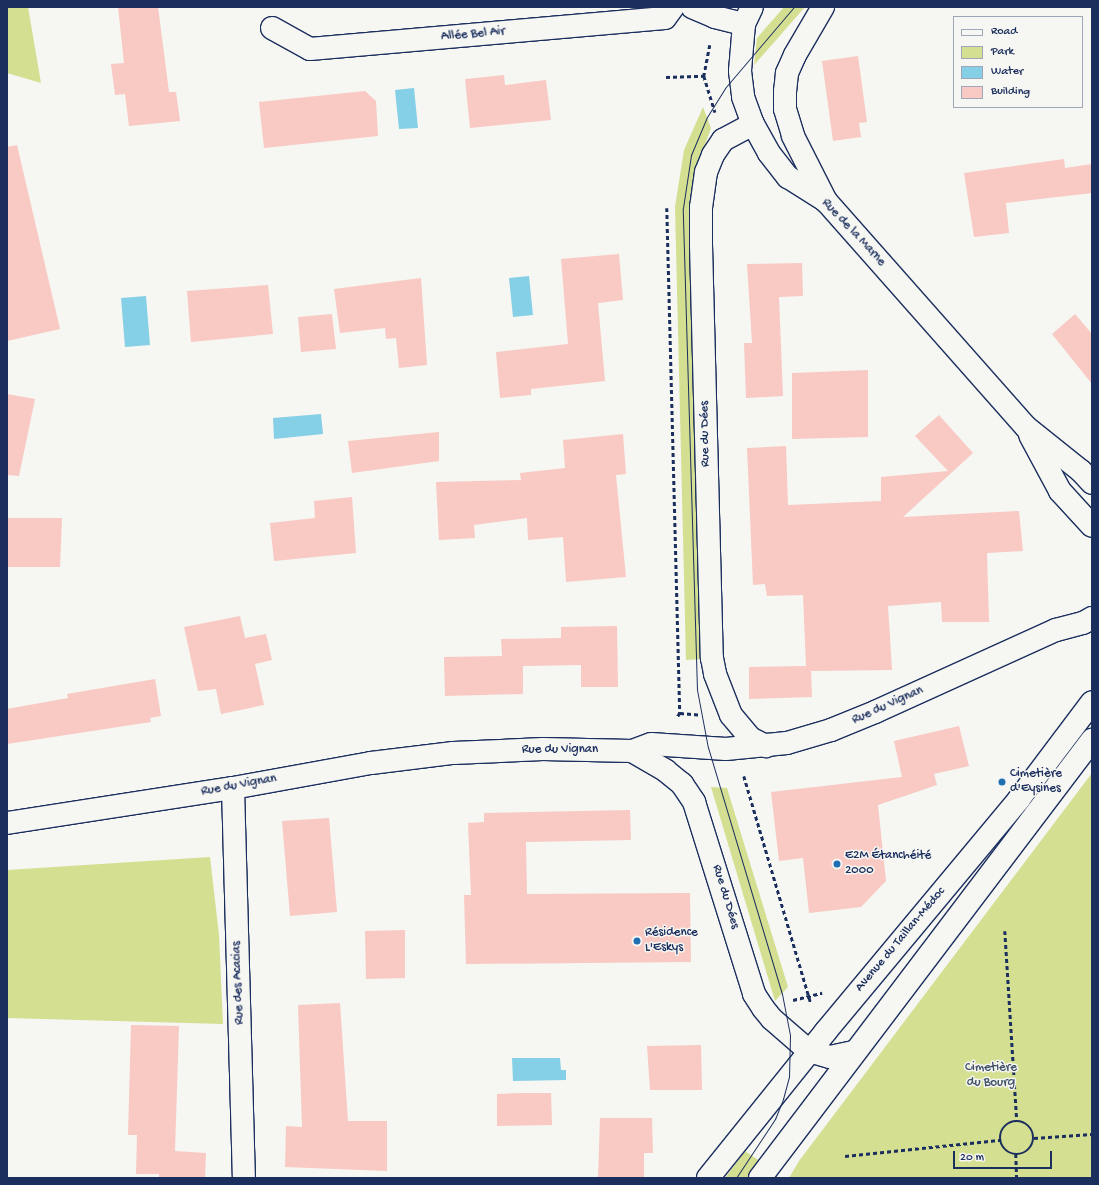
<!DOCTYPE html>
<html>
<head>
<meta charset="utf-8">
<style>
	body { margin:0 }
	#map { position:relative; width:1099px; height:1185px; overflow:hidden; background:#f6f6f2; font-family:"Gochi Hand",sans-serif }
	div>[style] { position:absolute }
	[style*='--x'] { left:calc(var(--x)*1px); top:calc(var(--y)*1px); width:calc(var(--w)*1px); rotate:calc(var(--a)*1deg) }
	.green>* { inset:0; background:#d4df92 }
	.water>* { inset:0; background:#86d0e7 }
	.building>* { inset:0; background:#f9c9c3 }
	.path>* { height:2.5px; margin-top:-1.25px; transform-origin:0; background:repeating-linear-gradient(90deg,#1b2f5e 0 4px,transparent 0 7px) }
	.path>.ring { margin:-1.25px; padding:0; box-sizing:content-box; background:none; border:2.5px solid #1b2f5e; border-radius:50% }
	.roads { filter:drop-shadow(1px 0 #1b2f5e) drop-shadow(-1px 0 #1b2f5e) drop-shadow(0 1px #1b2f5e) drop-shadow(0 -1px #1b2f5e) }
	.minor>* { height:22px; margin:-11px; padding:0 11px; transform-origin:11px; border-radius:11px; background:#f6f6f2 }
	.tertiary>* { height:22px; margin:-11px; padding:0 11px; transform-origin:11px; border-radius:11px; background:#f6f6f2 }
	.tram>* { height:1px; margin:-0.5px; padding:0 0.5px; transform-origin:0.5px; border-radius:0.5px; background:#1b2f5e }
	.dots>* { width:11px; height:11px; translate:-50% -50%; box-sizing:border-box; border:2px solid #f6f6f2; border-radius:50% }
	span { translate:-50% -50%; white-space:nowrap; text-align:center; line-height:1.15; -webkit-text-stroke:3px #f6f6f2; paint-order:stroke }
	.street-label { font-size:13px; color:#1b2f5e }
	.poi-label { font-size:13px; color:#1b2f5e }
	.left { translate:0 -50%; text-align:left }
	.park-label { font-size:13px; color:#405268 }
	.frame { position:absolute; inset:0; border:8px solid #1b2f5e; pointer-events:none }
	.legend { position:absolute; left:953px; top:16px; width:130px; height:92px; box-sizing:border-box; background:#f6f6f2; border:1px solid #9ea6b7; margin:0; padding:5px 7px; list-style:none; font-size:12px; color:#1b2f5e }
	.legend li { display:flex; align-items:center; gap:8px; height:20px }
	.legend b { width:20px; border:1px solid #9ea6b7 }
	.scale { position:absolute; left:953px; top:1151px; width:99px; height:18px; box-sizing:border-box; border:2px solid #1b2f5e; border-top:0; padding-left:5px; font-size:12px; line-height:14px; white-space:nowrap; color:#1b2f5e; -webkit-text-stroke:3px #f6f6f2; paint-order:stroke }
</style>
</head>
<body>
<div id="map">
	<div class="green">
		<div style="clip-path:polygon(7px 7px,28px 7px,41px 83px,7px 73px)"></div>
		<div style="clip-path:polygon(784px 7px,805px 7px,754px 65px,757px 38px)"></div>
		<div style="clip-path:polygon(703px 107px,711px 128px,695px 173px,704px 659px,686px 660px,675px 207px,684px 150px)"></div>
		<div style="clip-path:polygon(1092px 773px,1092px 1178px,789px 1178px,799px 1161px)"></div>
		<div style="clip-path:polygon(711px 787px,727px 788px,788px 987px,775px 1001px)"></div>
		<div style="clip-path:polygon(210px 857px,219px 935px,223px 1024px,7px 1018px,7px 870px)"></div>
		<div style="clip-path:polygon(745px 1151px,760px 1161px,748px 1178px,725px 1178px)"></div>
	</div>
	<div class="water">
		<div style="clip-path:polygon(414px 88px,418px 128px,399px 129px,395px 90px)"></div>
		<div style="clip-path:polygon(529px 276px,533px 315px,513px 317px,509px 278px)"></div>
		<div style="clip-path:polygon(146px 296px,150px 345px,125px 347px,121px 298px)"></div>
		<div style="clip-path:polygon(321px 414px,323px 434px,274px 439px,273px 418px)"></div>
		<div style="clip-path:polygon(512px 1058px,560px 1058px,561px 1070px,566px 1070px,566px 1080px,513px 1081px)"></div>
	</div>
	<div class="building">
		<div style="clip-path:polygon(118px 7px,158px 7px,169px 92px,176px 92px,180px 121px,129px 126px,125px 94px,115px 95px,111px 64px,124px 63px)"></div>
		<div style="clip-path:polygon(858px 56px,867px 122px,859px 123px,861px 137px,833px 141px,822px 61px)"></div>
		<div style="clip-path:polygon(504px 75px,505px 85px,546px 80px,551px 120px,470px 128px,465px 79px)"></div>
		<div style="clip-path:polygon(365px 91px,376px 101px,378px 136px,264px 148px,259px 102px)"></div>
		<div style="clip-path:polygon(17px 145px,60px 329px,7px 341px,7px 147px)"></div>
		<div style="clip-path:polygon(1064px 159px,1065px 168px,1092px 164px,1092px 193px,1006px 203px,1009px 233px,974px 237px,964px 173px)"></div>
		<div style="clip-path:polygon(619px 254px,623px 300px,598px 303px,605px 381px,531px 389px,531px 395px,500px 398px,496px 352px,568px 344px,561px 259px)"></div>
		<div style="clip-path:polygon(802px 263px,803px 296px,779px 297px,783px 396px,746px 398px,744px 343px,752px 343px,747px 264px)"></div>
		<div style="clip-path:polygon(421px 278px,427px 365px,399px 368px,396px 338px,386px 339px,385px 328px,340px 333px,334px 289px)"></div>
		<div style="clip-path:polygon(268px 285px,273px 334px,191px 342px,187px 291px)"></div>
		<div style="clip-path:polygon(332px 314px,336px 349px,301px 352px,298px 317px)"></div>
		<div style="clip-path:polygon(1075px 314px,1092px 334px,1092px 384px,1052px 334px)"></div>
		<div style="clip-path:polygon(868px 370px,868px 437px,792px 439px,792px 373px)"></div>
		<div style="clip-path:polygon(7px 394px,35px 399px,19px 476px,7px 475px)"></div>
		<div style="clip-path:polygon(939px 415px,973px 453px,903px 517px,1019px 511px,1023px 551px,987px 553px,989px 622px,942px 622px,941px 602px,888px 606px,892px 670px,811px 671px,812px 697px,749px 699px,749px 667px,806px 666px,803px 595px,767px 596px,765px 584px,753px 585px,747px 448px,786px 446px,788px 505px,881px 501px,881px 477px,948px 471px,915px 436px)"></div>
		<div style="clip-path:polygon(439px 432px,439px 461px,352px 473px,348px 441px)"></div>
		<div style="clip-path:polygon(623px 434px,626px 474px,616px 475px,626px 577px,566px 582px,563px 537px,528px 540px,527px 518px,474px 525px,475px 538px,439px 540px,436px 482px,521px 480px,520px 473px,565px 468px,563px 440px)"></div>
		<div style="clip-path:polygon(352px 497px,356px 553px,274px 561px,270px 523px,315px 518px,314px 501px)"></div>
		<div style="clip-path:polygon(7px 518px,62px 518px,60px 567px,7px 567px)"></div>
		<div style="clip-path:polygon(240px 616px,245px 638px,266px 634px,272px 660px,255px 664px,264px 705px,221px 714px,216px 689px,198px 691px,184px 627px)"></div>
		<div style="clip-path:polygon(617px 626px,618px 687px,581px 687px,581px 665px,523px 666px,523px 694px,445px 696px,444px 657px,502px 656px,501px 639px,561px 638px,561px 627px)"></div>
		<div style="clip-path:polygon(155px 679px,161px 716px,150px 718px,151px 722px,7px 744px,7px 709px,68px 698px,67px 694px)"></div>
		<div style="clip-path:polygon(959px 726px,969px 766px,934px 774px,937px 785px,878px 805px,886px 881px,861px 907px,809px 913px,803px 858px,779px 861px,771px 792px,902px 777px,894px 741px)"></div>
		<div style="clip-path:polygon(630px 810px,631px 840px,526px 842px,527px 894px,690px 893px,691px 962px,466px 964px,464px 895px,471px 895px,468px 823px,484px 822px,484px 813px)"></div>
		<div style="clip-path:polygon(329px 818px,337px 912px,290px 916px,282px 821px)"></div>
		<div style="clip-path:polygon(405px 930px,405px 978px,366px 979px,365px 931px)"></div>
		<div style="clip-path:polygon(340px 1003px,348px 1121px,387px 1121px,387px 1171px,285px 1167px,286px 1126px,302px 1127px,298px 1005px)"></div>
		<div style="clip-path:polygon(131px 1025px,179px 1026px,175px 1151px,206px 1153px,205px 1178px,159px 1178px,159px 1174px,136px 1174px,137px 1135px,128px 1135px)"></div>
		<div style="clip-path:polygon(701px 1045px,702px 1090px,650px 1090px,647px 1046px)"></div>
		<div style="clip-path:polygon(522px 1093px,551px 1093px,552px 1125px,497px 1126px,497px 1094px)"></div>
		<div style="clip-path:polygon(600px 1118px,652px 1118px,653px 1153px,644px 1153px,644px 1178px,598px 1178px)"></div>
	</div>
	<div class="path">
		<div style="--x:710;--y:45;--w:32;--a:101"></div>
		<div style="--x:704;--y:76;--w:38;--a:73"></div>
		<div style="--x:666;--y:77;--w:38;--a:-2"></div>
		<div style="--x:667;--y:208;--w:505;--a:88.53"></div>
		<div style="--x:680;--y:713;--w:6;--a:121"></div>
		<div style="--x:680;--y:713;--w:21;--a:5"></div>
		<div style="--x:744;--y:776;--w:237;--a:73.6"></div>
		<div style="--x:1005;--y:931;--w:190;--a:86.4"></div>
		<div style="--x:793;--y:1000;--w:30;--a:-14"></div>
		<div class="ring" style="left:1000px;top:1121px;width:31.5px;height:31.5px"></div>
		<div style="--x:1034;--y:1138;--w:58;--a:-3.9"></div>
		<div style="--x:1016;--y:1154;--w:24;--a:88"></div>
		<div style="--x:845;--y:1156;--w:157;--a:-5.9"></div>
	</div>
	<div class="roads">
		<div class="minor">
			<div style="--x:692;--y:7;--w:25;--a:23"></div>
			<div style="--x:715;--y:17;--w:30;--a:14"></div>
			<div style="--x:272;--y:28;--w:43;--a:28.9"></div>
			<div style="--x:310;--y:49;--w:356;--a:-5"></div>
			<div style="--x:665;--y:18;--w:14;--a:-54"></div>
			<div style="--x:753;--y:124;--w:34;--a:152"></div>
			<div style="--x:723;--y:140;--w:18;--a:124"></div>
			<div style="--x:713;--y:155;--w:18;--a:112"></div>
			<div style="--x:706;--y:172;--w:35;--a:98"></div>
			<div style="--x:701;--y:207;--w:38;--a:90"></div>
			<div style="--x:701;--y:245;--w:413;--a:88.5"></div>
			<div style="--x:712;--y:658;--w:16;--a:79"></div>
			<div style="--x:715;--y:674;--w:44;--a:68.7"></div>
			<div style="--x:731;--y:715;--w:30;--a:50"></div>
			<div style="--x:750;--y:738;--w:18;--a:27"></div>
			<div style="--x:632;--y:751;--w:39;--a:30"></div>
			<div style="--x:666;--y:771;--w:21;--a:39"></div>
			<div style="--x:682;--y:784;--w:22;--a:56"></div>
			<div style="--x:694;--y:802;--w:201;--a:72.6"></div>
			<div style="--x:754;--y:994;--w:17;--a:57"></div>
			<div style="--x:763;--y:1008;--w:14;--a:51"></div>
			<div style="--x:772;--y:1019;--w:49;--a:40.9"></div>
			<div style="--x:809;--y:1051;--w:22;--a:16"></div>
			<div style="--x:830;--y:1057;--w:25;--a:-12"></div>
			<div style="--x:233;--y:788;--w:390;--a:88.4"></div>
			<div style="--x:7;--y:823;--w:229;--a:-8.8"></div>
			<div style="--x:233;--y:788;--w:140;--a:-10.3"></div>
			<div style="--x:371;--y:763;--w:83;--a:-7"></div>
			<div style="--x:453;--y:753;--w:90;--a:-2.5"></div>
			<div style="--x:543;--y:749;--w:89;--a:1.3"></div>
			<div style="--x:632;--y:751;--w:20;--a:-20"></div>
			<div style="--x:651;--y:744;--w:75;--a:3.8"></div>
			<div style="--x:726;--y:749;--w:61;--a:-5.6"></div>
			<div style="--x:787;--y:743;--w:46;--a:-16.5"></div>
			<div style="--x:831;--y:730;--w:48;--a:-22.2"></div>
			<div style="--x:875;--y:712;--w:199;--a:-24.4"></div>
			<div style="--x:1056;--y:630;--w:28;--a:-15"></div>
			<div style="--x:1083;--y:623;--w:10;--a:-29"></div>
		</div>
		<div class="tertiary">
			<div style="--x:752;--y:7;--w:19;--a:115"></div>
			<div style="--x:744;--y:24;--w:47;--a:94.9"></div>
			<div style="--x:740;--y:71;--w:26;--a:83"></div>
			<div style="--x:743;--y:97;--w:29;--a:70"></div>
			<div style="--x:753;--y:124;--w:33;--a:61"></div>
			<div style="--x:769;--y:153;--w:31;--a:52"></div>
			<div style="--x:788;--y:177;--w:45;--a:32.3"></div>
			<div style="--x:826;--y:201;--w:302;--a:48.5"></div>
			<div style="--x:1026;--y:427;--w:70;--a:38.7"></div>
			<div style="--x:1081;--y:471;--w:16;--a:47"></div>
			<div style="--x:823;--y:7;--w:56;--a:120.3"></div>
			<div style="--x:795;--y:55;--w:20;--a:114"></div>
			<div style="--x:787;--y:73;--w:18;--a:96"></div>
			<div style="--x:785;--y:91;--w:18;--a:90"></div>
			<div style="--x:785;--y:109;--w:28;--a:73"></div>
			<div style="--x:793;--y:136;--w:73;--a:63.1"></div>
			<div style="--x:1030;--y:435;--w:64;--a:61.8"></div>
			<div style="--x:1060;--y:491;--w:47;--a:47.6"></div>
			<div style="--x:708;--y:1178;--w:189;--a:-51.2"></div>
			<div style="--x:826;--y:1031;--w:302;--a:-50.2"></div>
			<div style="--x:1019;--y:799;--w:121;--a:-53"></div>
			<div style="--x:760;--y:1178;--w:550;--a:-52.84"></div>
		</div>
	</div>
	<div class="tram">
		<div style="--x:736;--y:1178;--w:71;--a:-56.5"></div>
		<div style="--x:775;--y:1119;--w:22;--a:-68"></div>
		<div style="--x:783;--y:1099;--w:23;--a:-75"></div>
		<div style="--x:789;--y:1077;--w:42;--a:-88.6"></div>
		<div style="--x:790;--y:1035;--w:42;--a:-101"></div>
		<div style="--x:782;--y:994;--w:257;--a:-106.7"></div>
		<div style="--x:708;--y:748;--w:59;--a:-100.7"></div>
		<div style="--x:697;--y:690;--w:482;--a:-91.7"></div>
		<div style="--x:683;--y:208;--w:54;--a:-81.4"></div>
		<div style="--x:691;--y:155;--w:41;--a:-67.2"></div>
		<div style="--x:707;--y:117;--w:34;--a:-58"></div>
		<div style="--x:725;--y:88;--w:106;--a:-49.6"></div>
	</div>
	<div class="dots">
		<div style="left:1002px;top:782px;background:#1f6fb2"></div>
		<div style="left:837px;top:864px;background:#1f6fb2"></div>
		<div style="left:637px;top:941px;background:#1f6fb2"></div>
	</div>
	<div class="street-label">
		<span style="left:473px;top:35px;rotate:-5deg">Allée Bel Air</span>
		<span style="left:853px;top:233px;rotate:47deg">Rue de la Marne</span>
		<span style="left:706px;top:434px;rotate:-91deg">Rue du Dées</span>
		<span style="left:888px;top:706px;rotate:-24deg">Rue du Vignan</span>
		<span style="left:560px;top:750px">Rue du Vignan</span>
		<span style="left:239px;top:786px;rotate:-10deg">Rue du Vignan</span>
		<span style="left:725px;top:897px;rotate:73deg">Rue du Dées</span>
		<span style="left:901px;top:940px;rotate:-50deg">Avenue du Taillan-Médoc</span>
		<span style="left:239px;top:983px;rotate:-92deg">Rue des Acacias</span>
	</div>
	<div class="poi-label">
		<span class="left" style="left:1010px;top:782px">Cimetière<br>d'Eysines</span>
		<span class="left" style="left:845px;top:864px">E2M Étanchéité<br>2000</span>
		<span class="left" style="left:645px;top:941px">Résidence<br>L'Eskys</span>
	</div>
	<div class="park-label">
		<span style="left:991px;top:1076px">Cimetière<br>du Bourg</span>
	</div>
	<div class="frame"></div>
	<ul class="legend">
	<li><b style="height:5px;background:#f6f6f2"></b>Road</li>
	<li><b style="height:11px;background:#d4df92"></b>Park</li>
	<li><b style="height:11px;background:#86d0e7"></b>Water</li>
	<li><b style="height:11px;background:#f9c9c3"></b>Building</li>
	</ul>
	<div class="scale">20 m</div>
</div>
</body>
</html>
